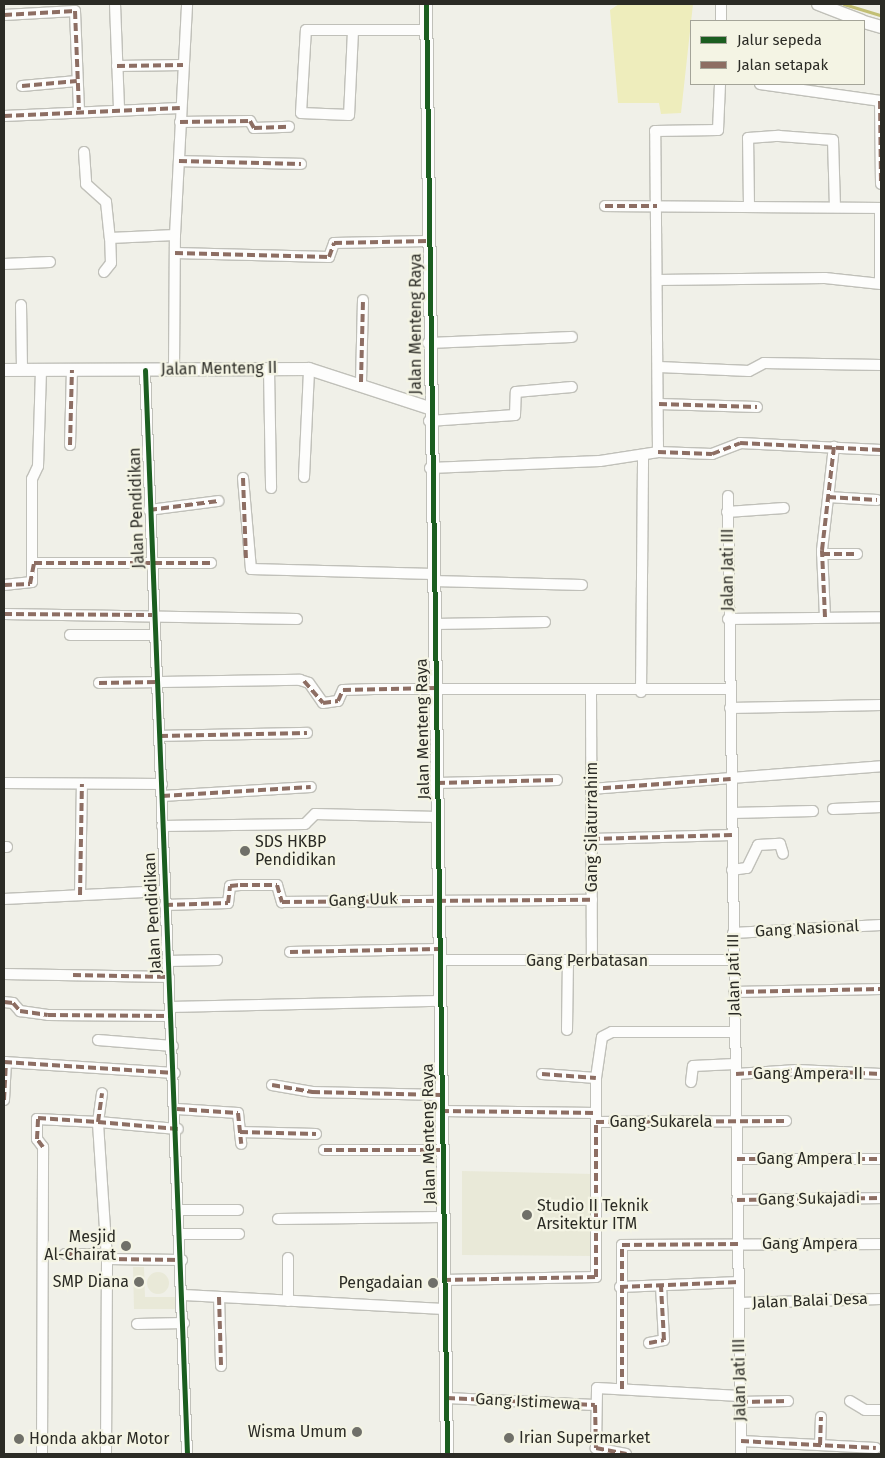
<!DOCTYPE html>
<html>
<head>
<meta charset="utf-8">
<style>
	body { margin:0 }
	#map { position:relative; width:885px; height:1458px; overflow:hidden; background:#f0f0e8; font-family:"Fira Sans",sans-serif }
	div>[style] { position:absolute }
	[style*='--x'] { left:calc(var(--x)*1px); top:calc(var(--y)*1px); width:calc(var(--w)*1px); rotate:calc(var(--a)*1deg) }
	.built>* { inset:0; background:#e9e9d8 }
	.round { border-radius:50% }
	.green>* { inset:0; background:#eeedbc }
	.stream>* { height:2.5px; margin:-1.25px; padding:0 1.25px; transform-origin:1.25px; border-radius:1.25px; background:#c2bf74 }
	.roads { filter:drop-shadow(1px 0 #c0c0b9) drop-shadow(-1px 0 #c0c0b9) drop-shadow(0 1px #c0c0b9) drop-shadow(0 -1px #c0c0b9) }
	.minor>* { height:10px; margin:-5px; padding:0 5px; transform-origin:5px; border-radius:5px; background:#fdfdfc }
	.tertiary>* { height:12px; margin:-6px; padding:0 6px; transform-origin:6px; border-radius:6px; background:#fdfdfc }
	.quiet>* { height:4px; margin-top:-2px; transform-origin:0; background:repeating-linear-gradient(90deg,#8d6e63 0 8px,transparent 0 12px) }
	.cycleway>* { height:5px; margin:-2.5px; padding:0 2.5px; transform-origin:2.5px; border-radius:2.5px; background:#1b5e20 }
	.dots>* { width:14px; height:14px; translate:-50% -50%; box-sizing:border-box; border:2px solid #f4f4e4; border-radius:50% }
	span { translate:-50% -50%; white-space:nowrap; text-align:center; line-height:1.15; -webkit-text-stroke:4.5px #f4f4e4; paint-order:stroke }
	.street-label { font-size:16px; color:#2b2b25 }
	.poi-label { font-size:16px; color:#2b2b25 }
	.left { translate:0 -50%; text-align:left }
	.right { translate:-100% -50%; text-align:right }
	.frame { position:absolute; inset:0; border:5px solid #2b2b25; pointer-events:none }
	.legend { position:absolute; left:690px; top:20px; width:175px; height:65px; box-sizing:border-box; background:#f4f4e4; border:1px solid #a4a498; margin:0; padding:6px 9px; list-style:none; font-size:15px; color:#2b2b25 }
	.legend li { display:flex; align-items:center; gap:10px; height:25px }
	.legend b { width:25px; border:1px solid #a4a498 }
</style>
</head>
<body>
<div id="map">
	<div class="built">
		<div style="clip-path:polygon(462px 1171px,594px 1174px,592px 1256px,462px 1255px)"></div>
		<div style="clip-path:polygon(133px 1267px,144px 1267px,145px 1297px,177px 1297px,177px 1309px,134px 1309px)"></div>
		<div class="round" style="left:147px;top:1272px;width:22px;height:22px"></div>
	</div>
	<div class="green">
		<div style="clip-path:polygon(619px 4px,693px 4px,681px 113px,661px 114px,659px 103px,618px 103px,610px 10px)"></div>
	</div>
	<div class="stream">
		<div style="--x:844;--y:4;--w:39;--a:17"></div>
	</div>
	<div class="roads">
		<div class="minor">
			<div style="--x:115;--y:4;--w:104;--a:87.8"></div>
			<div style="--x:4;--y:15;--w:71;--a:-3.2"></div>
			<div style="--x:75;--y:11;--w:99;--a:87.7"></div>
			<div style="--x:721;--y:21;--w:17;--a:-90"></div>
			<div style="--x:353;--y:31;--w:84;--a:92.7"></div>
			<div style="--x:349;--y:115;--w:48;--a:-177.6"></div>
			<div style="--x:301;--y:113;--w:83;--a:-86.6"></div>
			<div style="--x:306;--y:30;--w:120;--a:0"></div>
			<div style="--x:117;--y:66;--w:66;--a:-0.9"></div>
			<div style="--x:760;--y:84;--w:122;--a:8"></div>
			<div style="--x:22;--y:86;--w:55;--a:-5.2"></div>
			<div style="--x:880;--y:101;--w:83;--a:89.3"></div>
			<div style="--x:4;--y:116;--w:176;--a:-2.6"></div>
			<div style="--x:180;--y:122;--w:70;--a:-0.8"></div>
			<div style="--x:250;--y:121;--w:8;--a:60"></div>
			<div style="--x:254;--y:128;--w:35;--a:-2"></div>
			<div style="--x:84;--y:152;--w:32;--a:86"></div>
			<div style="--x:86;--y:184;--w:27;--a:42"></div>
			<div style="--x:106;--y:202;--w:36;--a:84"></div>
			<div style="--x:110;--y:238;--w:65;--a:-2.6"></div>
			<div style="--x:179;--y:161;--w:122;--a:1.4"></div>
			<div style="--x:605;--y:206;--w:275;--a:0.4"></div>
			<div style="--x:880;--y:208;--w:75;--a:90"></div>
			<div style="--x:749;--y:206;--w:68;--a:-90.8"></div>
			<div style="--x:748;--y:138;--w:31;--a:-4"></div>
			<div style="--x:779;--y:136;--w:54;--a:4.2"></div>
			<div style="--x:833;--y:140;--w:66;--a:88.3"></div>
			<div style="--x:175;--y:253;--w:154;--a:1.5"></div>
			<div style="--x:329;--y:257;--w:15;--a:-70"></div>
			<div style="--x:334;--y:243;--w:94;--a:-1.2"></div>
			<div style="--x:4;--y:264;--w:46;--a:-2.5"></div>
			<div style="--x:104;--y:272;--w:11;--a:-52"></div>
			<div style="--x:111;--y:263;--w:25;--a:-92"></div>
			<div style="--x:657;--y:280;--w:168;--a:-0.7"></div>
			<div style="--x:825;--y:278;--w:56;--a:6.1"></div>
			<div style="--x:21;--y:305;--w:65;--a:89.1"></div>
			<div style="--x:428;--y:343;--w:144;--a:-2.4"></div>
			<div style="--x:659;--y:367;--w:90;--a:2.5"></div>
			<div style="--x:749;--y:371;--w:17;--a:-28"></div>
			<div style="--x:764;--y:363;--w:117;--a:1"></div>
			<div style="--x:174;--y:369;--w:134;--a:-89.6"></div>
			<div style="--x:175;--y:235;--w:231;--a:-87"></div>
			<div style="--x:269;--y:369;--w:119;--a:89"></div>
			<div style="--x:145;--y:370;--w:1085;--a:87.78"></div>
			<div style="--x:361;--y:382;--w:82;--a:-88.6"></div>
			<div style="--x:659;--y:404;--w:98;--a:1.8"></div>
			<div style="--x:429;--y:421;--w:86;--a:-4"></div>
			<div style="--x:515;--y:415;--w:23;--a:-88"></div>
			<div style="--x:516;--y:392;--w:56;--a:-5.1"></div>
			<div style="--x:70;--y:445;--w:75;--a:-88.5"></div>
			<div style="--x:658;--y:452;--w:321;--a:-90.5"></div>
			<div style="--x:655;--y:131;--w:63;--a:-0.9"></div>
			<div style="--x:718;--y:130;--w:46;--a:-87.5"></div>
			<div style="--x:430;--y:468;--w:170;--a:-2.4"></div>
			<div style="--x:600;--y:461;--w:59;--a:-8.8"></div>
			<div style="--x:658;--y:452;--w:54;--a:2.1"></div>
			<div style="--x:712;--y:454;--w:30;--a:-21"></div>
			<div style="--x:740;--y:443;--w:141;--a:2.8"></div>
			<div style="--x:304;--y:477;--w:108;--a:-87.3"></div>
			<div style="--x:243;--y:478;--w:91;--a:85"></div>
			<div style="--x:251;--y:569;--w:182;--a:1.6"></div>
			<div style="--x:728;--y:496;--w:958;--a:89.22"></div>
			<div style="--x:828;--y:497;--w:49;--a:3.5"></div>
			<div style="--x:149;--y:510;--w:70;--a:-7.4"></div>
			<div style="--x:727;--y:512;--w:57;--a:-4"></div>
			<div style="--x:822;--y:554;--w:35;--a:0"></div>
			<div style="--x:34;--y:563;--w:177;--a:0"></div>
			<div style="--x:433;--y:581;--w:149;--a:1.5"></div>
			<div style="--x:4;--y:585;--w:28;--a:-6"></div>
			<div style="--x:32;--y:582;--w:103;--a:-90"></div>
			<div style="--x:32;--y:479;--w:14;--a:-65"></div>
			<div style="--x:38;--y:466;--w:96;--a:-88.2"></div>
			<div style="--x:4;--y:614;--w:293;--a:1"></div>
			<div style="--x:825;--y:617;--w:67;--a:-92.6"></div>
			<div style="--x:822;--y:550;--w:104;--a:-83.4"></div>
			<div style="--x:728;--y:619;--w:153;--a:-0.7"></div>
			<div style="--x:434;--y:624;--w:111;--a:-1"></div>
			<div style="--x:70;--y:635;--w:83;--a:0"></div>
			<div style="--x:99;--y:683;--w:201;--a:-0.9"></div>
			<div style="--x:300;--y:680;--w:9;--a:18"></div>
			<div style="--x:309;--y:683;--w:24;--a:55"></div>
			<div style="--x:323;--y:703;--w:15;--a:-8"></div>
			<div style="--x:338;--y:701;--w:12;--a:-66"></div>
			<div style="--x:343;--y:690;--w:31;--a:-2"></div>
			<div style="--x:374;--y:689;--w:356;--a:0"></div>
			<div style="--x:591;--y:692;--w:270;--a:89.8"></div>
			<div style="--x:641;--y:692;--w:237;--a:-89.5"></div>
			<div style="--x:730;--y:708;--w:151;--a:-1.1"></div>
			<div style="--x:160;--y:736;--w:147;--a:-1.2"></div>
			<div style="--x:4;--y:783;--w:158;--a:0.4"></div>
			<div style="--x:437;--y:783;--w:120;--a:-1.4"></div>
			<div style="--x:591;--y:789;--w:291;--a:-4.5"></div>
			<div style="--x:162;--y:796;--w:149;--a:-3.5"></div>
			<div style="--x:833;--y:809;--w:48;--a:-2.4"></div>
			<div style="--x:732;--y:813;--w:81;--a:-1.4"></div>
			<div style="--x:162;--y:826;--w:143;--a:-0.8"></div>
			<div style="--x:305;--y:824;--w:14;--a:-45"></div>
			<div style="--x:315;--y:814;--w:123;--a:1.4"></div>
			<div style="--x:592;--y:839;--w:140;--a:-1.6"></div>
			<div style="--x:4;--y:847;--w:3;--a:0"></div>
			<div style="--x:732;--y:870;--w:15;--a:-8"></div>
			<div style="--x:747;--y:868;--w:25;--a:-64"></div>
			<div style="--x:758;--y:845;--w:22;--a:-3"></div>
			<div style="--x:780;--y:844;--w:10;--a:73"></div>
			<div style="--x:80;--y:895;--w:111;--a:-89"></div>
			<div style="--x:4;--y:899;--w:160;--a:-2.9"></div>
			<div style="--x:165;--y:905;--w:63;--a:-1.8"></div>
			<div style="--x:228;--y:903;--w:17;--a:-83"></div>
			<div style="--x:230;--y:886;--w:10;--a:-6"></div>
			<div style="--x:240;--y:885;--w:37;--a:0"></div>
			<div style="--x:277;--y:885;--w:18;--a:74"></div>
			<div style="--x:282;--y:902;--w:310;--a:-0.4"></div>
			<div style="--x:733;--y:933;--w:148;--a:-3.1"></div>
			<div style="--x:290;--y:952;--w:149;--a:-1.2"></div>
			<div style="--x:440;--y:960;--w:294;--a:0"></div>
			<div style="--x:168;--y:961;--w:49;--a:-1.2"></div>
			<div style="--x:4;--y:974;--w:165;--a:1"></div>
			<div style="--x:734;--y:992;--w:147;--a:-1.2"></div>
			<div style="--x:4;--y:1002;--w:9;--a:6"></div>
			<div style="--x:13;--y:1003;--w:11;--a:49"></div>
			<div style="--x:20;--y:1011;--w:28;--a:8"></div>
			<div style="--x:48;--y:1015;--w:122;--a:0.5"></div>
			<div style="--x:170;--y:1007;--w:270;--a:-1.3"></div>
			<div style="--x:567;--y:1030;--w:69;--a:-89.2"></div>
			<div style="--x:98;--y:1040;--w:75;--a:4.6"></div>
			<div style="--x:4;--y:1062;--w:171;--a:3.7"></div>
			<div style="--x:542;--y:1074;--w:54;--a:4.2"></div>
			<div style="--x:736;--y:1074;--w:61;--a:-3.8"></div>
			<div style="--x:797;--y:1070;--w:84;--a:2.7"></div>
			<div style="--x:691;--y:1082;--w:16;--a:-83"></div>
			<div style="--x:693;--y:1066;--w:42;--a:-2.7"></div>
			<div style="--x:272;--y:1085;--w:41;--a:9.9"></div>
			<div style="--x:312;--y:1092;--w:129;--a:1.3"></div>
			<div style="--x:4;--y:1100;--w:38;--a:-87"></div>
			<div style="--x:177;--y:1109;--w:61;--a:3.8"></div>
			<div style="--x:238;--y:1113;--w:31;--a:84"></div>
			<div style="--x:441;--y:1111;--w:155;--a:0.7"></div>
			<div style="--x:596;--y:1122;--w:190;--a:-0.3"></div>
			<div style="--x:240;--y:1132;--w:76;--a:1.5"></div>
			<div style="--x:324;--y:1150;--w:118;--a:0"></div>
			<div style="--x:737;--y:1159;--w:144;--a:0"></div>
			<div style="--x:737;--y:1200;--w:144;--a:-0.8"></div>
			<div style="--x:181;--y:1210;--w:57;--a:0"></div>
			<div style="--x:278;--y:1219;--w:164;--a:-0.7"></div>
			<div style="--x:182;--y:1234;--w:57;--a:0"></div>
			<div style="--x:65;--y:1254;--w:42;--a:0"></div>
			<div style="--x:107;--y:1259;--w:75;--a:0.8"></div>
			<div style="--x:443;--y:1280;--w:153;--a:-1.1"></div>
			<div style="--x:596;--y:1277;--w:199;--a:-90"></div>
			<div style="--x:596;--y:1078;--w:41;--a:-81.7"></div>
			<div style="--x:602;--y:1037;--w:11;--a:-27"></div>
			<div style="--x:612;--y:1032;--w:123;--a:0"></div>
			<div style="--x:620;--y:1287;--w:119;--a:-2.4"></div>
			<div style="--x:184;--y:1295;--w:260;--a:3.1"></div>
			<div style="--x:219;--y:1297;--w:69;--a:88.3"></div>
			<div style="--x:288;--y:1301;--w:43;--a:-90"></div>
			<div style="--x:739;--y:1303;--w:142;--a:-1.6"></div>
			<div style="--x:137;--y:1324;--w:47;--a:-1.2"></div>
			<div style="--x:649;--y:1343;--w:15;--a:-11"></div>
			<div style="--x:664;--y:1340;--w:54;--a:-93.2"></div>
			<div style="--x:622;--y:1389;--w:144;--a:-90"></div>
			<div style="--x:622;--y:1245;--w:259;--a:-0.2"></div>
			<div style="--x:447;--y:1398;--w:148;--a:2.7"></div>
			<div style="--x:850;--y:1401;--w:17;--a:31"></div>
			<div style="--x:865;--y:1410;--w:16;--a:0"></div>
			<div style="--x:740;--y:1402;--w:48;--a:-1.2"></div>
			<div style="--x:741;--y:1441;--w:135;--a:3"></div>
			<div style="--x:820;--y:1445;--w:28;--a:-88"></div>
			<div style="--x:42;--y:1454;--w:307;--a:-89.8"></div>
			<div style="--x:43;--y:1147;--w:10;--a:-127"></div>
			<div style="--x:37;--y:1139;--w:20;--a:-90"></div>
			<div style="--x:37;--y:1119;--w:61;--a:2.8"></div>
			<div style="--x:98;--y:1122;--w:29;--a:-82"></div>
			<div style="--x:106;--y:1454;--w:195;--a:-89.7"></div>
			<div style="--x:107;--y:1259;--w:137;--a:-93.8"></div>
			<div style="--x:98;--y:1122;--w:80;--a:5"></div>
			<div style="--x:626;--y:1454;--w:31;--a:-169"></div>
			<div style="--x:596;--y:1448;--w:60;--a:-89"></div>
			<div style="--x:597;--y:1388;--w:143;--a:3.2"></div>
		</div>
		<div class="tertiary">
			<div style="--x:426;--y:4;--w:1450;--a:89.17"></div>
			<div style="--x:818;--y:4;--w:47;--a:21.1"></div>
			<div style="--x:864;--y:22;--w:18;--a:16"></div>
			<div style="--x:4;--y:370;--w:305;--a:-0.2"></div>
			<div style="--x:309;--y:369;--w:126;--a:18"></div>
		</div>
	</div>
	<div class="quiet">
		<div style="--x:4;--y:15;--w:71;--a:-3.2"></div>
		<div style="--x:75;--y:11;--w:99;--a:87.7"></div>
		<div style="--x:117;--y:66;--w:66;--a:-0.9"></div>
		<div style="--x:22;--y:86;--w:55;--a:-5.2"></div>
		<div style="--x:880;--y:101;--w:83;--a:89.3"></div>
		<div style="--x:4;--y:116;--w:176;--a:-2.6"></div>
		<div style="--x:180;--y:122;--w:70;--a:-0.8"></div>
		<div style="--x:250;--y:121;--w:8;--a:60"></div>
		<div style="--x:254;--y:128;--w:35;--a:-2"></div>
		<div style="--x:179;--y:161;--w:122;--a:1.4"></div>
		<div style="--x:605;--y:206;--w:52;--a:0"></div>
		<div style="--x:175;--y:253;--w:154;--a:1.5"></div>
		<div style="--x:329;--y:257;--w:15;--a:-70"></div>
		<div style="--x:334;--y:243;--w:94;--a:-1.2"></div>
		<div style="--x:361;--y:382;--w:82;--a:-88.6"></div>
		<div style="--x:659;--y:404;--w:98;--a:1.8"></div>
		<div style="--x:70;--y:445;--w:75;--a:-88.5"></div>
		<div style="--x:658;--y:452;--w:54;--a:2.1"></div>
		<div style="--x:712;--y:454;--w:30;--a:-21"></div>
		<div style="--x:740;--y:443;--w:141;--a:2.8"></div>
		<div style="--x:243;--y:478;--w:82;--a:87.9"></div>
		<div style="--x:828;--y:497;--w:49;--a:3.5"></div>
		<div style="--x:149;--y:510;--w:70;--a:-7.4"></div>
		<div style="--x:822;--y:554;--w:35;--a:0"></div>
		<div style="--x:4;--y:585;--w:26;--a:-2"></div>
		<div style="--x:30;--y:584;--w:21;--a:-79"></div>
		<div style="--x:34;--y:563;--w:177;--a:0"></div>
		<div style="--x:4;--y:614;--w:148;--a:0.4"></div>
		<div style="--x:825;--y:617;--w:67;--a:-92.6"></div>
		<div style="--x:822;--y:550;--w:104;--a:-83.4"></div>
		<div style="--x:304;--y:681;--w:29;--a:49"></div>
		<div style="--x:323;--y:703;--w:15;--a:-8"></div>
		<div style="--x:338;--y:701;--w:12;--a:-66"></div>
		<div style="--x:343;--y:690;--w:92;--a:-1.2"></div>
		<div style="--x:99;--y:683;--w:58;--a:-1"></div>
		<div style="--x:160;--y:736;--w:147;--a:-1.2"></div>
		<div style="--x:437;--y:783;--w:120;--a:-1.4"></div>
		<div style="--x:591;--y:789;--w:140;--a:-4.1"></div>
		<div style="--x:162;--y:796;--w:149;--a:-3.5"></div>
		<div style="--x:592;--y:839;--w:140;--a:-1.6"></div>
		<div style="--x:80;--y:895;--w:111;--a:-89"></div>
		<div style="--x:165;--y:905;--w:63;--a:-1.8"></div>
		<div style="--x:228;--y:903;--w:17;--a:-83"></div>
		<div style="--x:230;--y:886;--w:10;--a:-6"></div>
		<div style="--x:240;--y:885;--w:37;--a:0"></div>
		<div style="--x:277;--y:885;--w:18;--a:74"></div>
		<div style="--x:282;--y:902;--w:310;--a:-0.4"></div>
		<div style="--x:290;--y:952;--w:149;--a:-1.2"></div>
		<div style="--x:73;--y:975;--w:96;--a:1.2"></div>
		<div style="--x:734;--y:992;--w:147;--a:-1.2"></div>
		<div style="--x:4;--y:1002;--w:9;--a:6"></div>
		<div style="--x:13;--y:1003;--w:11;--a:49"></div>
		<div style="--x:20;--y:1011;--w:28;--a:8"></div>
		<div style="--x:48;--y:1015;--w:122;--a:0.5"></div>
		<div style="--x:4;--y:1062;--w:171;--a:3.7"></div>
		<div style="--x:542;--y:1074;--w:54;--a:4.2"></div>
		<div style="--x:736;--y:1074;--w:61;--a:-3.8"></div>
		<div style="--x:797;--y:1070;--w:84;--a:2.7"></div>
		<div style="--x:272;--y:1085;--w:41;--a:9.9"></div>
		<div style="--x:312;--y:1092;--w:129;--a:1.3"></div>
		<div style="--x:4;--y:1100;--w:38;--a:-87"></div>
		<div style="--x:177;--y:1109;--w:61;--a:3.8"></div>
		<div style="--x:238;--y:1113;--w:31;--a:84"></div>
		<div style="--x:441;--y:1111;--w:155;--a:0.7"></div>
		<div style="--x:98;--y:1122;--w:80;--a:5"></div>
		<div style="--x:240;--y:1132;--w:76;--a:1.5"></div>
		<div style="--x:43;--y:1147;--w:10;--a:-127"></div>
		<div style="--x:37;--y:1139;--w:21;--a:-87"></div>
		<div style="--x:38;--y:1118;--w:60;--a:3.8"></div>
		<div style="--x:98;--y:1122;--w:29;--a:-82"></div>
		<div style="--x:324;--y:1150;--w:118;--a:0"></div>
		<div style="--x:737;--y:1159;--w:144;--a:0"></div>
		<div style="--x:737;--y:1200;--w:144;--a:-0.8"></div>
		<div style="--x:65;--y:1254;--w:42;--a:0"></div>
		<div style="--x:107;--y:1259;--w:75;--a:0.8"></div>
		<div style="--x:443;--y:1280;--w:153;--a:-1.1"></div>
		<div style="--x:596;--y:1277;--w:155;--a:-90"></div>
		<div style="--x:596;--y:1122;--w:190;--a:-0.3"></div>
		<div style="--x:620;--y:1287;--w:119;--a:-2.4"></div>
		<div style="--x:219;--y:1297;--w:69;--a:88.3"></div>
		<div style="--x:649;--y:1343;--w:15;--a:-11"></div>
		<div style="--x:664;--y:1340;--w:54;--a:-93.2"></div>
		<div style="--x:622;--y:1389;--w:144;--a:-90"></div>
		<div style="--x:622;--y:1245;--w:116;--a:-0.5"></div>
		<div style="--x:447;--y:1398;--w:148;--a:2.7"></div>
		<div style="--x:595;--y:1405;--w:43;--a:88.7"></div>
		<div style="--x:596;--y:1448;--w:31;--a:11"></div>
		<div style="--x:740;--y:1402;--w:48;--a:-1.2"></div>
		<div style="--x:741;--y:1441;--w:135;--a:3"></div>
		<div style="--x:820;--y:1445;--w:28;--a:-88"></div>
	</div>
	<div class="cycleway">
		<div style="--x:426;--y:4;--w:1450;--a:89.17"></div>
		<div style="--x:145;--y:370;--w:1085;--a:87.78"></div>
	</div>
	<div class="dots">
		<div style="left:245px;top:851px;background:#707069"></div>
		<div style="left:527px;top:1215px;background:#707069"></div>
		<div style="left:126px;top:1246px;background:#707069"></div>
		<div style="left:139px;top:1282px;background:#707069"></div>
		<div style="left:433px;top:1283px;background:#707069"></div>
		<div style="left:357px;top:1432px;background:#707069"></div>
		<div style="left:509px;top:1438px;background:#707069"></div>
		<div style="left:19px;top:1439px;background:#707069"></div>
	</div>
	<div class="street-label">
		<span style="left:416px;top:324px;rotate:-90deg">Jalan Menteng Raya</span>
		<span style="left:219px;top:369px;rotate:-1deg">Jalan Menteng II</span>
		<span style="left:137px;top:508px;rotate:-92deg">Jalan Pendidikan</span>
		<span style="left:728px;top:570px;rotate:-90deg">Jalan Jati III</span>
		<span style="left:423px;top:729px;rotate:-91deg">Jalan Menteng Raya</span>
		<span style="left:592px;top:827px;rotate:-90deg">Gang Silaturrahim</span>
		<span style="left:363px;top:900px;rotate:-2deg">Gang Uuk</span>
		<span style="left:153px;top:913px;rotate:-93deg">Jalan Pendidikan</span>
		<span style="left:807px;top:929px;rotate:-3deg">Gang Nasional</span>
		<span style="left:587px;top:961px">Gang Perbatasan</span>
		<span style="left:734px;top:975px;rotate:-91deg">Jalan Jati III</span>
		<span style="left:808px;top:1074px">Gang Ampera II</span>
		<span style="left:661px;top:1122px">Gang Sukarela</span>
		<span style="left:429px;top:1134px;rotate:-91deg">Jalan Menteng Raya</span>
		<span style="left:809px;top:1159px">Gang Ampera I</span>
		<span style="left:809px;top:1199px;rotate:-1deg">Gang Sukajadi</span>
		<span style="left:810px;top:1244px">Gang Ampera</span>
		<span style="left:810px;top:1301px;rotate:-2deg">Jalan Balai Desa</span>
		<span style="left:740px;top:1380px;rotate:-91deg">Jalan Jati III</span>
		<span style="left:528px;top:1402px;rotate:3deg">Gang Istimewa</span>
	</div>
	<div class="poi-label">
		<span class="left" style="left:255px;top:851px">SDS HKBP<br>Pendidikan</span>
		<span class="left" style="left:537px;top:1215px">Studio II Teknik<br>Arsitektur ITM</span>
		<span class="right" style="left:116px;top:1246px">Mesjid<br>Al-Chairat</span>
		<span class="right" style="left:129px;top:1282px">SMP Diana</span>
		<span class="right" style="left:423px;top:1283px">Pengadaian</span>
		<span class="right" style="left:347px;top:1432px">Wisma Umum</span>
		<span class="left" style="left:519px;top:1438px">Irian Supermarket</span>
		<span class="left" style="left:29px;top:1439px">Honda akbar Motor</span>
	</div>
	<div class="frame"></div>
	<ul class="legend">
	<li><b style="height:6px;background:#1b5e20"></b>Jalur sepeda</li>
	<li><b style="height:6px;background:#8d6e63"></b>Jalan setapak</li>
	</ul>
</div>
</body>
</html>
